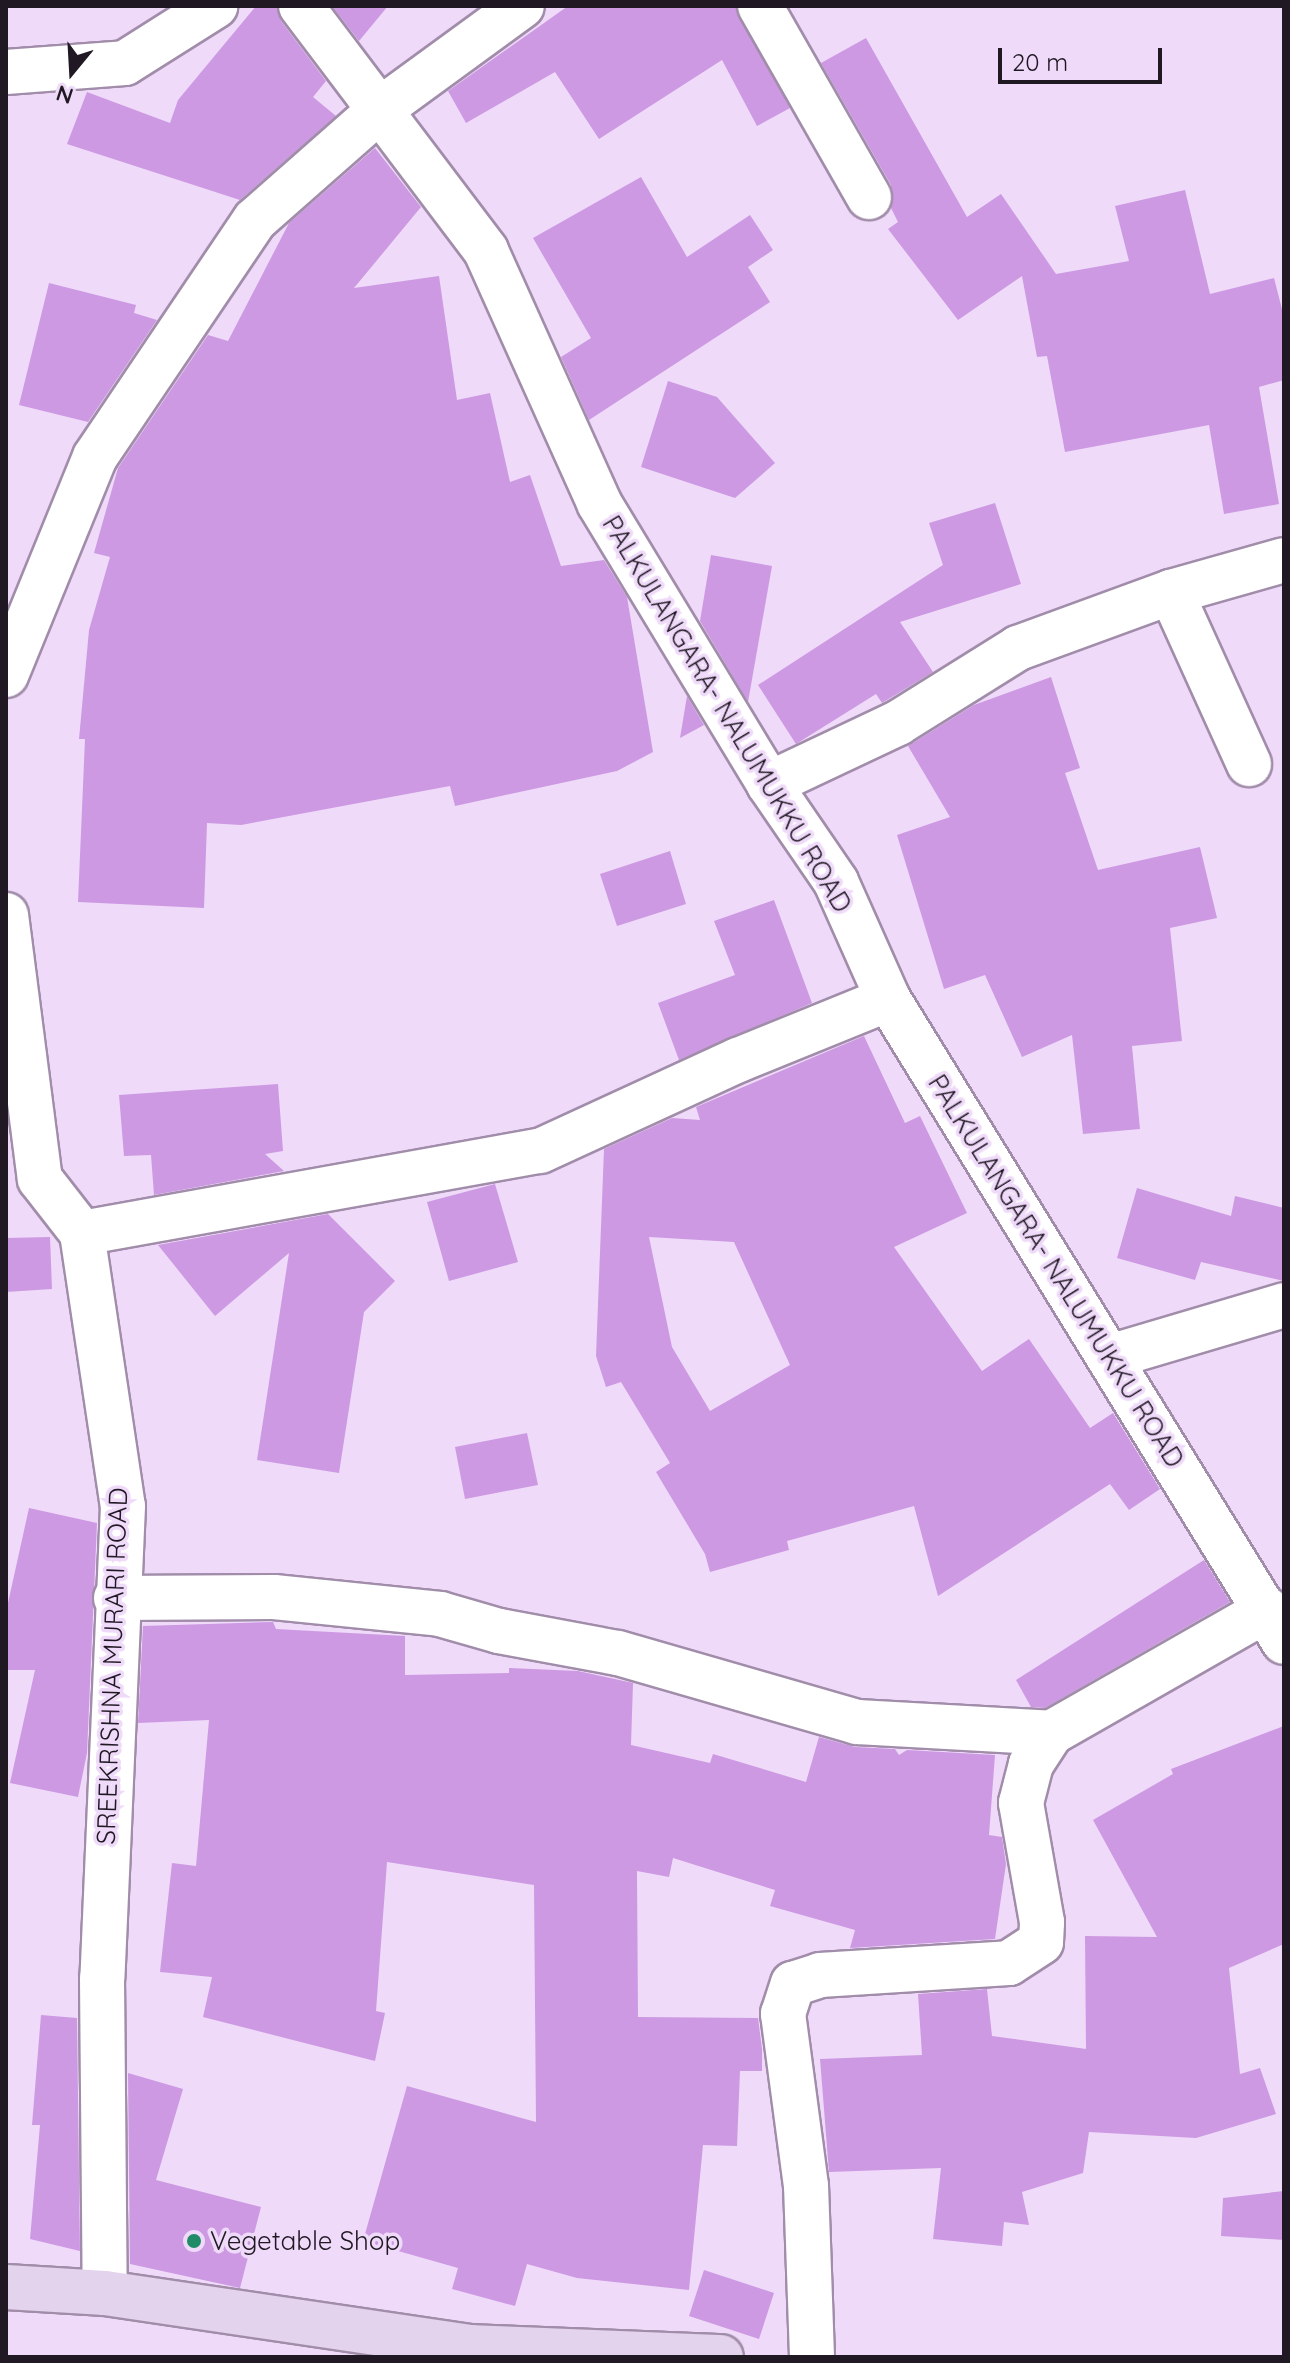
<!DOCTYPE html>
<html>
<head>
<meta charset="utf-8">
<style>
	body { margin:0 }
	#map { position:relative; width:1290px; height:2363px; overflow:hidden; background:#efdaf9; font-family:Quicksand,sans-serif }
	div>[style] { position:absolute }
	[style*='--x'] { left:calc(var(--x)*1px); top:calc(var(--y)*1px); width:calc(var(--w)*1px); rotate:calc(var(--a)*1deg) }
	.building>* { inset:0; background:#cd99e3 }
	.roads { filter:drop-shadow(2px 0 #a18daa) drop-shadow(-2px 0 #a18daa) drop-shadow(0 2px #a18daa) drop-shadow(0 -2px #a18daa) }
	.minor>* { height:44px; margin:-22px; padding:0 22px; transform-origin:22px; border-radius:22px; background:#fff }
	.tertiary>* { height:44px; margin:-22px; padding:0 22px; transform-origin:22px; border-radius:22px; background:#fff }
	.secondary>* { height:44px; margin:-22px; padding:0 22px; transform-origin:22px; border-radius:22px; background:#e4d3ec }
	.dots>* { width:22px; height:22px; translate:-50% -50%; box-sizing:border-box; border:4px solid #efdaf9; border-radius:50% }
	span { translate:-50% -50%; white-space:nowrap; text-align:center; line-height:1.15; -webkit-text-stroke:7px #efdaf9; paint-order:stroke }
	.street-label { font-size:26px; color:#201823 }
	.poi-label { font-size:26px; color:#201823 }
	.left { translate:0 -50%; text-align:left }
	.frame { position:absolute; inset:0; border:8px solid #201823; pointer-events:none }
	.north { position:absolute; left:32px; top:32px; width:80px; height:80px; -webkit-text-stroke:6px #efdaf9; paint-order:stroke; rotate:198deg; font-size:22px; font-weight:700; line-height:32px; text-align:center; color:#201823 }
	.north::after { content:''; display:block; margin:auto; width:28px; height:36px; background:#201823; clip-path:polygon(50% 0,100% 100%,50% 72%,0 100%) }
	.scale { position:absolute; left:998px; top:48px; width:164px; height:36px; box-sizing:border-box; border:4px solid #201823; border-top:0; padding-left:10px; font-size:24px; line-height:28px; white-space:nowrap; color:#201823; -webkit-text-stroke:6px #efdaf9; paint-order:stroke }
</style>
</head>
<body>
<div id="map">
	<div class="building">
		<div style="clip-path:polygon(256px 6px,277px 6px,281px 21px,326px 81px,313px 97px,336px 116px,240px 200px,67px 144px,87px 92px,170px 123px,178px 100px)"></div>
		<div style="clip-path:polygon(332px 6px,388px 6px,359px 41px)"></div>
		<div style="clip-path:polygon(568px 6px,735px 6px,790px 108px,757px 126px,722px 60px,599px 139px,555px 72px,466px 123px,448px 91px)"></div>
		<div style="clip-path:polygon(866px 38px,967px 217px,1001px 194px,1056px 274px,1129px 261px,1115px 206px,1185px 190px,1210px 294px,1274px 278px,1284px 317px,1284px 380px,1259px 387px,1279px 504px,1224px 514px,1209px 425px,1065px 452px,1047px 356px,1037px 357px,1022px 276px,958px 320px,888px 229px,898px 222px,891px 208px,891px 185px,821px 63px)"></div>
		<div style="clip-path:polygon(375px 148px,421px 207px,354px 288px,439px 276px,457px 400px,490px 393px,510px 482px,530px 475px,561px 566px,604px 560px,627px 597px,653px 752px,617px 771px,455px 806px,450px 786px,241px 825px,207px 823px,204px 908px,78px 902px,85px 739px,79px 739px,89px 630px,110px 557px,94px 553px,118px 468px,208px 335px,228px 341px,289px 223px)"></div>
		<div style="clip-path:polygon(641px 177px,687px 257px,750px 215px,773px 250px,748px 267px,770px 302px,589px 420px,561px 357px,591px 338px,533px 238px)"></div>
		<div style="clip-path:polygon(49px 283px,136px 305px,134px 313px,157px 320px,88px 422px,19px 405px)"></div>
		<div style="clip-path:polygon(668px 381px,717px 397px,775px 463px,735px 498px,641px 467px)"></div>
		<div style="clip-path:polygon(995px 503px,1021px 584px,900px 622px,933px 672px,882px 703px,876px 694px,796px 744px,758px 685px,943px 565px,929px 523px)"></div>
		<div style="clip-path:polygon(711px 555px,772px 566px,748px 702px,700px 621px)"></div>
		<div style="clip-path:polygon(1051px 677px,1080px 768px,1065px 773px,1098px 870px,1200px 847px,1217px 918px,1170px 928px,1182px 1041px,1132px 1046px,1140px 1129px,1083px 1134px,1072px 1035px,1022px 1057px,985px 975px,944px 989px,897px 835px,950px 817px,908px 746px,974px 705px)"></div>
		<div style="clip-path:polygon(687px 696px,704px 725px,680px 738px)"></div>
		<div style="clip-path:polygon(670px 851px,686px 904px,617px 926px,600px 874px)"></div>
		<div style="clip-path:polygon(774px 900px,812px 1003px,679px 1060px,658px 1003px,735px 975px,714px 921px)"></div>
		<div style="clip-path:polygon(evenodd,864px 1036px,905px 1123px,920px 1116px,967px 1213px,894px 1247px,982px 1371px,1029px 1339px,1090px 1428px,1113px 1413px,1160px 1489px,1129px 1510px,1110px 1484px,938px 1596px,914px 1506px,787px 1541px,789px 1550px,710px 1572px,705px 1554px,656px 1472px,670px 1463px,621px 1382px,606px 1387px,596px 1356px,604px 1149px,672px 1118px,700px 1120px,696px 1107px,864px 1036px,649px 1237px,734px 1242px,790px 1365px,710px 1411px,672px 1347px,649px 1237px)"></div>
		<div style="clip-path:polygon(278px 1084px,283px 1151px,265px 1154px,284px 1171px,154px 1195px,151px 1155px,124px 1156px,119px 1095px)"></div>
		<div style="clip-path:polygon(495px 1184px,518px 1262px,449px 1281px,427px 1202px)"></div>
		<div style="clip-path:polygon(1137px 1188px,1231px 1216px,1235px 1196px,1284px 1208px,1284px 1281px,1201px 1262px,1195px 1280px,1117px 1258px)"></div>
		<div style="clip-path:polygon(328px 1214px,395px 1281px,364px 1312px,339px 1473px,257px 1460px,289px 1253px,215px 1316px,158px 1245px)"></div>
		<div style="clip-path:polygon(50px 1237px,52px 1289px,6px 1292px,6px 1238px)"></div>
		<div style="clip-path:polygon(527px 1433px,538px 1485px,465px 1499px,455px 1447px)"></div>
		<div style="clip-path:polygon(29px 1508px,97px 1523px,87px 1753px,78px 1797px,10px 1783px,35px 1670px,6px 1670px,6px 1612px)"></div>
		<div style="clip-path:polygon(1204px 1560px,1230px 1602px,1045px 1708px,1031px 1707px,1016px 1680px)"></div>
		<div style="clip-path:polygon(273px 1622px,276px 1629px,405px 1636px,405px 1675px,509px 1673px,509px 1668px,578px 1671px,633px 1683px,631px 1745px,710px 1763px,713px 1754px,806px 1782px,819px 1737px,855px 1747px,895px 1749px,899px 1755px,907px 1750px,995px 1755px,989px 1835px,1002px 1837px,1006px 1864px,995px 1939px,850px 1948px,855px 1930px,770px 1906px,775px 1890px,673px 1858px,669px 1877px,637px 1871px,638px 2017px,758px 2018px,762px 2049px,762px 2071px,740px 2071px,737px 2146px,703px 2145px,689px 2290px,577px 2278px,527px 2264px,515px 2306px,452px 2289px,458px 2268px,363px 2241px,407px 2086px,536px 2122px,534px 1885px,387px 1862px,376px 2011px,385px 2013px,375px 2061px,203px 2017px,212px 1977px,160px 1972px,172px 1863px,196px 1866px,209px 1720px,138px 1723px,143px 1626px)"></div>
		<div style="clip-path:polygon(1284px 1726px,1284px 1944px,1229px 1968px,1240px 2074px,1260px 2068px,1276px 2114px,1196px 2138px,1089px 2132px,1083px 2173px,1022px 2192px,1029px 2225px,1004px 2222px,1002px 2246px,933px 2239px,941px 2168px,829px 2172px,820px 2059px,922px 2055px,918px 1994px,987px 1989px,992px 2036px,1086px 2049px,1085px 1936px,1157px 1937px,1093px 1820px,1173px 1774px,1171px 1769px)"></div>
		<div style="clip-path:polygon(41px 2015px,77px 2018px,80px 2251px,30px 2239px,40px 2125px,32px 2125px)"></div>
		<div style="clip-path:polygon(128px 2073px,183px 2089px,156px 2180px,261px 2207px,240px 2288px,130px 2264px)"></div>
		<div style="clip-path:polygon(1284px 2191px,1284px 2240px,1221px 2236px,1223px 2198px)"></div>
		<div style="clip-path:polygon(704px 2270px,774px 2293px,759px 2339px,689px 2316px)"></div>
	</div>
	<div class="roads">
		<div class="minor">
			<div style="--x:760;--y:6;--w:220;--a:60.3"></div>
			<div style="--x:1171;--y:592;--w:189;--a:65.6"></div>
			<div style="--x:6;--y:675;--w:235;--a:-67.8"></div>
			<div style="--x:95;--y:457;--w:286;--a:-56"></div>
			<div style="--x:255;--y:220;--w:169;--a:-41.4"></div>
			<div style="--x:382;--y:108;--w:173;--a:-36.1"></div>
			<div style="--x:769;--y:784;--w:143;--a:-25.3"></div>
			<div style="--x:898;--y:723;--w:142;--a:-32"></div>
			<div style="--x:1018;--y:648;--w:163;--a:-20.1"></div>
			<div style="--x:1171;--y:592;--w:117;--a:-15.8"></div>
			<div style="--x:6;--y:915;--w:266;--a:82.7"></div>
			<div style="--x:40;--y:1179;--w:68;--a:52.1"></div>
			<div style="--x:82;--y:1233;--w:276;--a:81.5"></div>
			<div style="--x:123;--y:1506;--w:472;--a:92.5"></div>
			<div style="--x:102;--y:1978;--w:315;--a:89.5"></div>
			<div style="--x:82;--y:1233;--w:465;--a:-10.2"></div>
			<div style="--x:540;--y:1151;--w:218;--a:-24.7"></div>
			<div style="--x:738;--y:1060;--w:162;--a:-22.1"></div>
			<div style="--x:1109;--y:1357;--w:183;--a:-16.5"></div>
			<div style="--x:116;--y:1598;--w:158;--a:-0.4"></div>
			<div style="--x:274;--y:1597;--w:167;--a:5.8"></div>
			<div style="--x:440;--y:1614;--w:61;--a:16.1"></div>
			<div style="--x:499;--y:1631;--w:121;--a:10.5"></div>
			<div style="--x:618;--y:1653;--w:249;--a:16.1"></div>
			<div style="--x:857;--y:1722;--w:194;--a:3.2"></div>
			<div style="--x:812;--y:2357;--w:171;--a:-92"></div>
			<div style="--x:806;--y:2186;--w:174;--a:-97.6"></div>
			<div style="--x:783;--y:2014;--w:32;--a:-72"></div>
			<div style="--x:793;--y:1984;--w:28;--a:-18"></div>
			<div style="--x:820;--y:1975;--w:189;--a:-3.6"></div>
			<div style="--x:1009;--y:1963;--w:38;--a:-33"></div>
			<div style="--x:1041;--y:1942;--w:20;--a:-87"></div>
			<div style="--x:1042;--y:1922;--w:121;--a:-100"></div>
			<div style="--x:1021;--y:1803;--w:40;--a:-75.6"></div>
			<div style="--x:1031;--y:1764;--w:37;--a:-57"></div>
			<div style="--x:1051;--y:1733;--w:249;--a:-29.7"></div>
		</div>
		<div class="tertiary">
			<div style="--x:301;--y:6;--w:307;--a:52.9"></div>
			<div style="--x:486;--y:251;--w:276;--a:65.8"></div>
			<div style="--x:599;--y:503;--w:328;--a:58.8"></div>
			<div style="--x:769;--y:784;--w:119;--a:55.6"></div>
			<div style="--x:836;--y:882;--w:128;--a:66"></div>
			<div style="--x:888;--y:999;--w:755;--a:58.37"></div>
			<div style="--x:6;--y:72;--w:119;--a:-4.3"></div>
			<div style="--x:125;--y:63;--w:107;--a:-32.3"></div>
		</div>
		<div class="secondary">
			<div style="--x:6;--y:2287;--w:99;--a:3.5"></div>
			<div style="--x:105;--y:2293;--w:371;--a:8.4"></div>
			<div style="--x:472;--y:2347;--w:249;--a:2.3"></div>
		</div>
	</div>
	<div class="dots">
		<div style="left:194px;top:2241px;background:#218a66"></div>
	</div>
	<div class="street-label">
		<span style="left:727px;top:714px;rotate:59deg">PALKULANGARA- NALUMUKKU ROAD</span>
		<span style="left:1056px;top:1271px;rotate:58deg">PALKULANGARA- NALUMUKKU ROAD</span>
		<span style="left:112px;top:1666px;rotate:-88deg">SREEKRISHNA MURARI ROAD</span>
	</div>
	<div class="poi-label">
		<span class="left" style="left:210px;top:2241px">Vegetable Shop</span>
	</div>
	<div class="frame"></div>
	<div class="north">N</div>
	<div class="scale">20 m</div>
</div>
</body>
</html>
